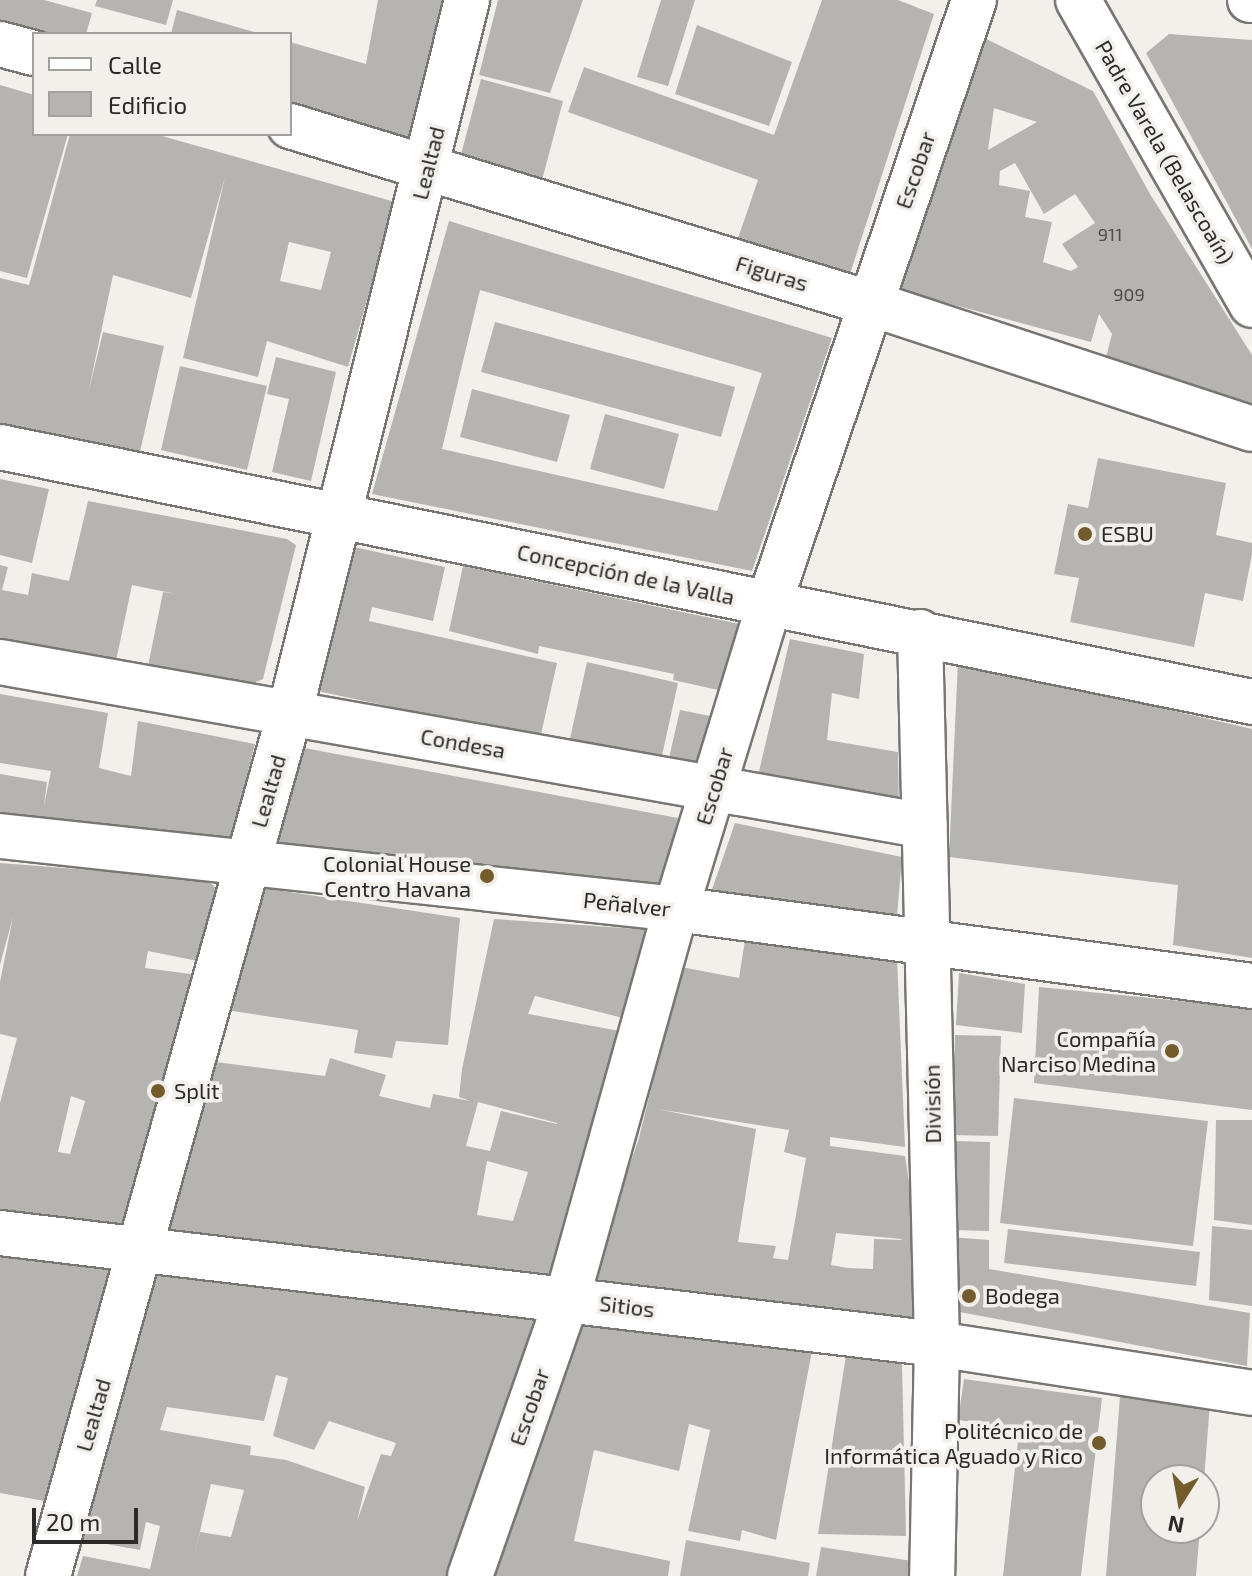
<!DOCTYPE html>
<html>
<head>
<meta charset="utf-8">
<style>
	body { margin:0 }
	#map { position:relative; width:1252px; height:1576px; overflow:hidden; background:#f3f0ec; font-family:"Exo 2",sans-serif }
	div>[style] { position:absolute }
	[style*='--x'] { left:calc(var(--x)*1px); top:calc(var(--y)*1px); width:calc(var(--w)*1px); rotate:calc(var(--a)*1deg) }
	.building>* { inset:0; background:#b6b4b0 }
	.roads { filter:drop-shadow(2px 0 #787672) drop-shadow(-2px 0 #787672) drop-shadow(0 2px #787672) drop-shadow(0 -2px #787672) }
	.minor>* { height:44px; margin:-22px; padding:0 22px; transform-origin:22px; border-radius:22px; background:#fff }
	.major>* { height:44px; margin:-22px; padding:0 22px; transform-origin:22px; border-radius:22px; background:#fff }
	.dots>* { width:22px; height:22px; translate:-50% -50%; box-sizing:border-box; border:4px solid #f3f0ec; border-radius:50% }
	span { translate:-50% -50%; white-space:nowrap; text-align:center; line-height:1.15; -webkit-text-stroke:7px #f3f0ec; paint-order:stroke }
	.number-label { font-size:18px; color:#4e4c4b }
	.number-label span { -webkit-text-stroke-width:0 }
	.street-label { font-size:22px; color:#2b2a29 }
	.poi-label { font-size:22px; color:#2b2a29 }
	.left { translate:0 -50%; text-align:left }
	.right { translate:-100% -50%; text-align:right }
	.legend { position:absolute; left:32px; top:32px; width:260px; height:104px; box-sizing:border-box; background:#f3f0ec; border:2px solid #a3a19e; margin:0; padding:10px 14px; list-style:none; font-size:24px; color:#2b2a29 }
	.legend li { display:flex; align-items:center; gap:16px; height:40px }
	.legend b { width:40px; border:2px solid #a3a19e }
	.north { position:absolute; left:1140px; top:1464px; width:80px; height:80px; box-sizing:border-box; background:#f3f0ec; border:2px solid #a3a19e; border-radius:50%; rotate:191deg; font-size:22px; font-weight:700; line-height:32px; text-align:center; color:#2b2a29 }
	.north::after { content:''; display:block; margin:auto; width:28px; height:36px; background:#745b2c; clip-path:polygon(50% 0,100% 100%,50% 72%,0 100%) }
	.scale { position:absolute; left:32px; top:1508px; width:106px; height:36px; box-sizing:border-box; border:4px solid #2b2a29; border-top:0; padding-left:10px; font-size:24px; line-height:28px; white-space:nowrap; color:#2b2a29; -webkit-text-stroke:6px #f3f0ec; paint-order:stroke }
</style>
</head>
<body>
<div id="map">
	<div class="building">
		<div style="clip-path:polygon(0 0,44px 0,92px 13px,86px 34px,0 33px)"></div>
		<div style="clip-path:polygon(97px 0,173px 0,166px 25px,95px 6px)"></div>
		<div style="clip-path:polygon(378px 0,444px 0,419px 143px,290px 106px,290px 42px,366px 64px)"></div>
		<div style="clip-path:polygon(498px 0,583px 0,550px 93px,479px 75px)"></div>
		<div style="clip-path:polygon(661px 0,695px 0,668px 86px,637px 77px)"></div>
		<div style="clip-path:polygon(822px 0,898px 0,934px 14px,849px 277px,736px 244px,758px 180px,568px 112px,584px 67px,774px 135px)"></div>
		<div style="clip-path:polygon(177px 10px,258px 33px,258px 34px,171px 34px)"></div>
		<div style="clip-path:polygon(697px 25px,792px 62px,769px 126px,675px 94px)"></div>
		<div style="clip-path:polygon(evenodd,976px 34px,1093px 91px,1150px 194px,1252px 355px,1252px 407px,1106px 357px,1112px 334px,1099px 314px,1091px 342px,892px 288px,976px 34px,994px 108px,1037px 122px,988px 150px,994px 108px,976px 34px,1015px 163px,1044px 214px,1075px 194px,1095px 223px,1062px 244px,1078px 267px,1071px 271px,1043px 262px,1052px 222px,1025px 217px,1030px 191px,999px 185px,1000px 171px,1015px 163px)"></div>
		<div style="clip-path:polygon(1169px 34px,1252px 40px,1252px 249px,1146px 53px)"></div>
		<div style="clip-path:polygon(481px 79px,563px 101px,541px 184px,459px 162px)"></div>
		<div style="clip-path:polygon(0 85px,34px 95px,34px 134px,68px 134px,27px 278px,0 271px)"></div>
		<div style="clip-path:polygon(evenodd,70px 134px,155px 134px,395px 202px,348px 367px,267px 341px,258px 377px,183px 358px,225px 177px,191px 298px,113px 275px,88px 394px,103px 332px,164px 346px,139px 456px,0 426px,0 278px,29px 285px,70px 134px,289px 242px,331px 252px,321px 290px,280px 281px,289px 242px)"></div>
		<div style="clip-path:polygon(evenodd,449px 221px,832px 338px,752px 571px,372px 494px,449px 221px,480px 290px,762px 373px,717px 511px,442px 449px,480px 290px)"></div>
		<div style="clip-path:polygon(495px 322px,735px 387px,721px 437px,481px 372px)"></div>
		<div style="clip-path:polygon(276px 357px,336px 372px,311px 481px,272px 472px,289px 399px,267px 394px)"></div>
		<div style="clip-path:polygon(180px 366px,267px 386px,247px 470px,161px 450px)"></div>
		<div style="clip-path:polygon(472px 389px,570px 415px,557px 462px,460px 437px)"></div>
		<div style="clip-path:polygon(605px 414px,679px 434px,664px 489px,590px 469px)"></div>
		<div style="clip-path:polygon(1098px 458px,1226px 483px,1216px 535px,1252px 543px,1252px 554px,1243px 601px,1205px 593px,1194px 647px,1070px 622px,1079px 578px,1054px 574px,1068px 504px,1088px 508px)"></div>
		<div style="clip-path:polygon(0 479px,49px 489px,32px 563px,0 555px)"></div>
		<div style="clip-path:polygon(88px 501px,287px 539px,296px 545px,263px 679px,252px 684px,147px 671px,163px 592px,176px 594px,132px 585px,116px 661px,0 640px,0 565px,8px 567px,2px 590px,28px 595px,32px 573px,69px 581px)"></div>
		<div style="clip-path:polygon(345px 545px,445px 567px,433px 621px,372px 607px,369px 621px,557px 663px,540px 739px,313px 690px)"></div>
		<div style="clip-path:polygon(463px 566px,740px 624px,723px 691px,673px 680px,674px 674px,539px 646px,538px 654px,449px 631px)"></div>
		<div style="clip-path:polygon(790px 639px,864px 654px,859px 699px,832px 693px,827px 740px,898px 752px,899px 811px,757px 780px)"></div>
		<div style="clip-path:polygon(958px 661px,1252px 729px,1252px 958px,1173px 945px,1178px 885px,949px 857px)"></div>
		<div style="clip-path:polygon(587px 662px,678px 683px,661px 760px,569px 743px)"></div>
		<div style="clip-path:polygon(0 694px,108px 713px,99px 768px,131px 776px,138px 721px,255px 744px,228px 850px,0 823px,0 774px,47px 782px,44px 806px,51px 771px,0 763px)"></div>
		<div style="clip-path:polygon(680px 710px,710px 716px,699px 765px,669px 758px)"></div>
		<div style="clip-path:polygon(299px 747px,678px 818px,659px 897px,262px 849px)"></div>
		<div style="clip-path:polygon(735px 823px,902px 857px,896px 928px,708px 901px)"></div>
		<div style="clip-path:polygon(evenodd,0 863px,206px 879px,216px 888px,198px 961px,148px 951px,145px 968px,198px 975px,131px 1231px,0 1218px,0 1103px,17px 1038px,0 1034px,0 982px,13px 917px,0 965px,0 863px,71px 1096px,85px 1101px,70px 1154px,58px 1152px,71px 1096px)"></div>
		<div style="clip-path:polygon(257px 887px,460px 918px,448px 1045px,396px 1041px,392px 1058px,354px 1053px,358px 1030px,219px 1009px)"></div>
		<div style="clip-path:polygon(evenodd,494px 919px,653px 930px,627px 1019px,535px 996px,528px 1014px,625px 1032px,553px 1283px,159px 1232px,208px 1061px,325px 1076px,330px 1058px,386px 1075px,379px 1096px,430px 1108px,433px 1094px,470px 1101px,459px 1097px,462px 1069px,494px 919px,478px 1102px,557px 1123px,557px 1124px,501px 1111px,490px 1151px,466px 1146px,478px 1102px,494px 919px,487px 1161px,528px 1172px,513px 1221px,477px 1215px,487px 1161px)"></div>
		<div style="clip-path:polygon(evenodd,746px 934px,897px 958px,905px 1147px,830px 1137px,830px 1146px,905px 1156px,913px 1207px,912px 1327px,589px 1283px,639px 1138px,681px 967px,739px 978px,746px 934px,657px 1109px,789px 1130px,784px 1152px,806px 1158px,788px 1260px,773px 1258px,776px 1246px,738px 1242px,756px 1129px,657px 1109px,746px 934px,836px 1233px,902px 1239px,901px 1240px,874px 1239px,873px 1269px,848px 1268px,831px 1265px,836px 1233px)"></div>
		<div style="clip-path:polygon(959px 973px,1025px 984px,1022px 1033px,956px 1025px)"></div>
		<div style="clip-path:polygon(1039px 987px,1252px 1008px,1252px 1110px,1034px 1083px)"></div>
		<div style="clip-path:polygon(955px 1035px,1001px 1036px,998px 1136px,952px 1135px)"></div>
		<div style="clip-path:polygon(1014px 1098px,1208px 1121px,1193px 1246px,1000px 1223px)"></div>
		<div style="clip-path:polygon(1216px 1120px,1252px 1120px,1252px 1225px,1214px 1220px)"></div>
		<div style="clip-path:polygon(953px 1141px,990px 1142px,989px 1231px,951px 1230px)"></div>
		<div style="clip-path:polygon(1212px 1226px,1252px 1230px,1252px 1306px,1209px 1300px)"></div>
		<div style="clip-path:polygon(1008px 1229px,1200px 1252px,1196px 1286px,1004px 1263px)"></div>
		<div style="clip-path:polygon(950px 1237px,989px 1240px,989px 1269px,1250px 1313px,1247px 1366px,949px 1310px)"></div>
		<div style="clip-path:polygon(0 1249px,114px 1265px,50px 1502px,0 1493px)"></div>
		<div style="clip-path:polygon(evenodd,145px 1268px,540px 1319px,453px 1576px,77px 1576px,83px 1556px,150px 1569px,160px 1526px,146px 1522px,140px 1550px,78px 1539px,145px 1268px,276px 1375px,288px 1378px,273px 1436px,314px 1450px,329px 1421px,396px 1443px,391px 1456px,381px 1454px,357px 1521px,365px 1487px,286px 1460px,250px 1455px,251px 1446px,160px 1430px,167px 1407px,264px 1421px,276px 1375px,145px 1268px,211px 1484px,244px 1490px,231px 1537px,200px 1532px,193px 1561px,211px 1484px)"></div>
		<div style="clip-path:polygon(574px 1319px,812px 1351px,776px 1540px,742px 1530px,740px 1541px,688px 1531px,710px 1430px,689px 1424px,679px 1471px,594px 1450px,574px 1541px,670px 1561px,668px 1576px,489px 1576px)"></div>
		<div style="clip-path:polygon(847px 1349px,902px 1364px,906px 1536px,818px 1534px)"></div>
		<div style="clip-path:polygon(964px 1379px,1102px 1398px,1081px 1576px,1003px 1576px,1019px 1432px,1069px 1436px,958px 1420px)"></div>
		<div style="clip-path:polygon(1120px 1396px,1210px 1403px,1204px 1480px,1156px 1480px,1156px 1528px,1200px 1528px,1196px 1576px,1106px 1576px)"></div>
		<div style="clip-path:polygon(686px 1540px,810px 1563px,808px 1576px,680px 1576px)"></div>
		<div style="clip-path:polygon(821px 1547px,912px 1561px,912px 1576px,816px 1576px)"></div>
	</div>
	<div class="roads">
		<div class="minor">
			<div style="--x:1250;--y:0;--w:2;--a:0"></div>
			<div style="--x:0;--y:44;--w:35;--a:15"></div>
			<div style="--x:290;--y:126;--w:605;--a:17"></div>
			<div style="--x:869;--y:303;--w:403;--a:18.2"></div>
			<div style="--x:0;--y:447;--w:1278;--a:11.51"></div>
			<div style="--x:920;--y:632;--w:712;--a:88.63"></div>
			<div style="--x:937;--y:1344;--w:232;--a:91.2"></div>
			<div style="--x:0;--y:662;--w:939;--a:10.05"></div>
			<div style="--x:0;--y:836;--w:680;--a:6.16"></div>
			<div style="--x:676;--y:909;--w:581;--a:7.61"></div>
			<div style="--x:0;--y:1233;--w:944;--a:6.76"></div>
			<div style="--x:937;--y:1344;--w:319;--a:8.8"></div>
			<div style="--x:48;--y:1576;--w:897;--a:-74.35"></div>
			<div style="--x:290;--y:712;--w:734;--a:-76.04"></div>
			<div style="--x:470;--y:1576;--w:293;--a:-70.7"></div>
			<div style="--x:567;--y:1299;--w:405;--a:-74.4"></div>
			<div style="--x:676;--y:909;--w:319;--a:-73"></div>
			<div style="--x:769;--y:604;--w:638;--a:-71.25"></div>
		</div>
		<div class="major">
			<div style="--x:1078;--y:0;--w:351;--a:60.3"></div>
		</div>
	</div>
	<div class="dots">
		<div style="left:1085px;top:534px;background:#745b2c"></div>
		<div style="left:487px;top:876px;background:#745b2c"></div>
		<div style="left:1172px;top:1051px;background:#745b2c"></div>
		<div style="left:158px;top:1091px;background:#745b2c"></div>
		<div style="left:969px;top:1296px;background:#745b2c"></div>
		<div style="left:1099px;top:1443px;background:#745b2c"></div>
	</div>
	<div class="number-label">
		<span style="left:1110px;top:234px">911</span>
		<span style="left:1129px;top:294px">909</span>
	</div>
	<div class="street-label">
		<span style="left:1165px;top:152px;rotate:60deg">Padre Varela (Belascoaín)</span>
		<span style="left:428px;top:163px;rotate:-76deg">Lealtad</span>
		<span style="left:915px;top:170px;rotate:-71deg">Escobar</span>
		<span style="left:772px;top:273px;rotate:17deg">Figuras</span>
		<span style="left:626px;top:574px;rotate:12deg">Concepción de la Valla</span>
		<span style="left:463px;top:743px;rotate:10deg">Condesa</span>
		<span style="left:714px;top:786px;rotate:-73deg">Escobar</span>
		<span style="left:268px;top:791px;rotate:-74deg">Lealtad</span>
		<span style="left:627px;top:904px;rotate:6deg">Peñalver</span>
		<span style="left:932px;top:1104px;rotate:-91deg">División</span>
		<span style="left:627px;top:1306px;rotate:7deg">Sitios</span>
		<span style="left:529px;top:1407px;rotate:-71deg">Escobar</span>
		<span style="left:93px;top:1415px;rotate:-74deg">Lealtad</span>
	</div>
	<div class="poi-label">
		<span class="left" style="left:1101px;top:534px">ESBU</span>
		<span class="right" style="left:471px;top:876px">Colonial House<br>Centro Havana</span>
		<span class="right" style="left:1156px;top:1051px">Compañía<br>Narciso Medina</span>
		<span class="left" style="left:174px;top:1091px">Split</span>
		<span class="left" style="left:985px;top:1296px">Bodega</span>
		<span class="right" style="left:1083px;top:1443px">Politécnico de<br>Informática Aguado y Rico</span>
	</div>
	<ul class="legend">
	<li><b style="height:10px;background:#fff"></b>Calle</li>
	<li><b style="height:22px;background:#b6b4b0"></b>Edificio</li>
	</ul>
	<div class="north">N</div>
	<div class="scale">20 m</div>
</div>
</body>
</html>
